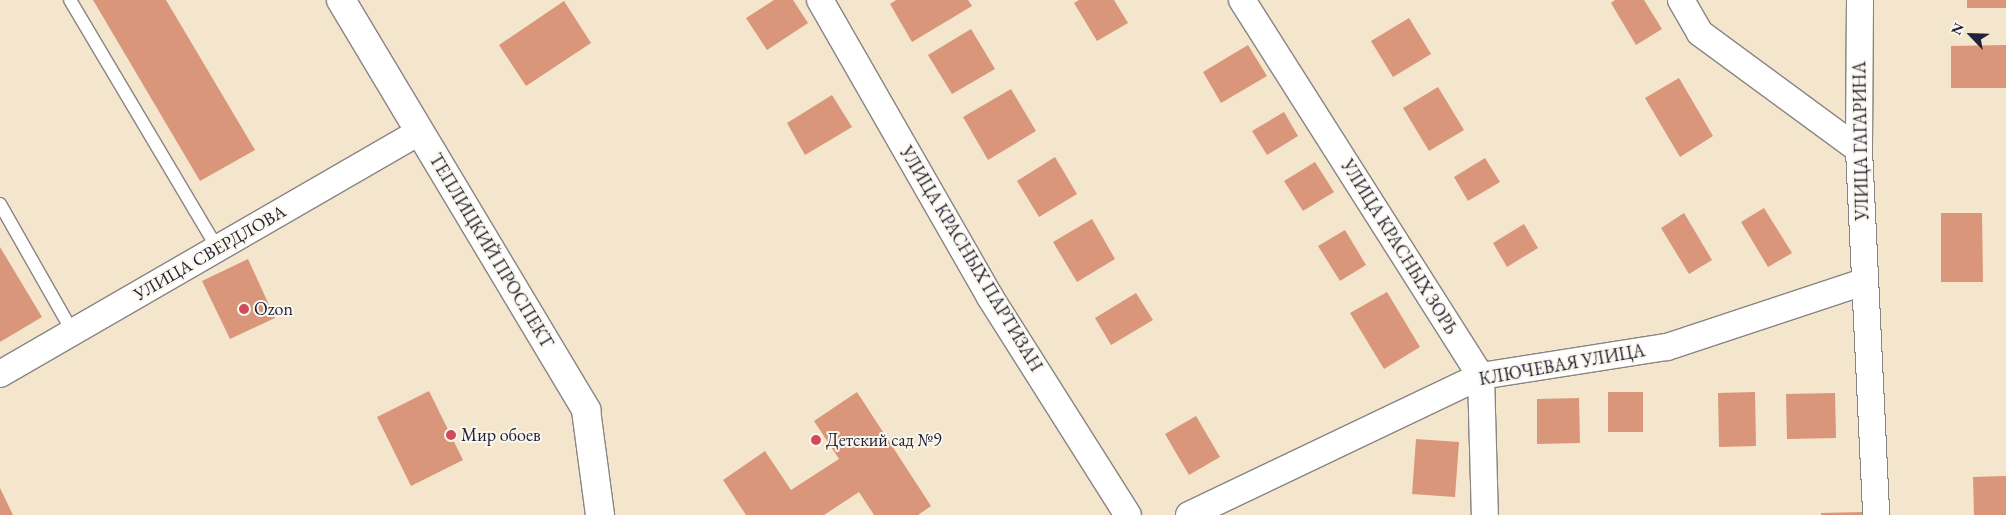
<!DOCTYPE html>
<html>
<head>
<meta charset="utf-8">
<style>
	body { margin:0 }
	#map { position:relative; width:2006px; height:515px; overflow:hidden; background:#f3e6cc; font-family:"EB Garamond",serif }
	div>[style] { position:absolute }
	[style*='--x'] { left:calc(var(--x)*1px); top:calc(var(--y)*1px); width:calc(var(--w)*1px); rotate:calc(var(--a)*1deg) }
	.building>* { inset:0; background:#da967a }
	.roads { filter:drop-shadow(1px 0 #8a8484) drop-shadow(-1px 0 #8a8484) drop-shadow(0 1px #8a8484) drop-shadow(0 -1px #8a8484) }
	.service>* { height:12px; margin:-6px; padding:0 6px; transform-origin:6px; border-radius:6px; background:#fff }
	.minor>* { height:26px; margin:-13px; padding:0 13px; transform-origin:13px; border-radius:13px; background:#fff }
	.secondary>* { height:28px; margin:-14px; padding:0 14px; transform-origin:14px; border-radius:14px; background:#fff }
	.dots>* { width:14px; height:14px; translate:-50% -50%; box-sizing:border-box; border:2px solid #fbf7ec; border-radius:50% }
	span { translate:-50% -50%; white-space:nowrap; text-align:center; line-height:1.15; -webkit-text-stroke:4px #fbf7ec; paint-order:stroke }
	.street-label { font-size:18px; color:#22223b }
	.poi-label { font-size:18px; color:#22223b }
	.left { translate:0 -50%; text-align:left }
	.north { position:absolute; left:1946px; top:10px; width:50px; height:50px; -webkit-text-stroke:4px #fbf7ec; paint-order:stroke; rotate:294deg; font-size:14px; font-weight:700; line-height:20px; text-align:center; color:#22223b }
	.north::after { content:''; display:block; margin:auto; width:18px; height:22px; background:#22223b; clip-path:polygon(50% 0,100% 100%,50% 72%,0 100%) }
</style>
</head>
<body>
<div id="map">
	<div class="building">
		<div style="clip-path:polygon(93px 0,166px 0,255px 150px,200px 181px)"></div>
		<div style="clip-path:polygon(774px 0,793px 0,808px 23px,767px 50px,746px 18px)"></div>
		<div style="clip-path:polygon(896px 0,968px 0,972px 6px,912px 42px,890px 4px)"></div>
		<div style="clip-path:polygon(1079px 0,1114px 0,1128px 23px,1097px 41px,1074px 3px)"></div>
		<div style="clip-path:polygon(1615px 0,1644px 0,1662px 29px,1636px 45px,1611px 3px)"></div>
		<div style="clip-path:polygon(1967px 0,2006px 0,2006px 8px,1967px 8px)"></div>
		<div style="clip-path:polygon(564px 1px,591px 43px,526px 86px,499px 45px)"></div>
		<div style="clip-path:polygon(1409px 18px,1431px 54px,1393px 77px,1371px 41px)"></div>
		<div style="clip-path:polygon(971px 29px,995px 69px,952px 94px,928px 55px)"></div>
		<div style="clip-path:polygon(1248px 45px,1267px 76px,1221px 103px,1203px 72px)"></div>
		<div style="clip-path:polygon(2006px 45px,2006px 88px,1951px 88px,1951px 46px)"></div>
		<div style="clip-path:polygon(1679px 78px,1713px 136px,1680px 157px,1645px 98px)"></div>
		<div style="clip-path:polygon(1438px 87px,1464px 130px,1429px 151px,1403px 108px)"></div>
		<div style="clip-path:polygon(1011px 89px,1036px 131px,988px 160px,963px 117px)"></div>
		<div style="clip-path:polygon(832px 95px,852px 127px,805px 155px,787px 123px)"></div>
		<div style="clip-path:polygon(1284px 112px,1298px 136px,1267px 155px,1252px 131px)"></div>
		<div style="clip-path:polygon(1055px 157px,1077px 194px,1039px 217px,1017px 181px)"></div>
		<div style="clip-path:polygon(1485px 158px,1500px 182px,1468px 201px,1454px 177px)"></div>
		<div style="clip-path:polygon(1315px 162px,1334px 192px,1303px 211px,1284px 181px)"></div>
		<div style="clip-path:polygon(1764px 208px,1792px 253px,1768px 267px,1741px 222px)"></div>
		<div style="clip-path:polygon(1684px 213px,1712px 260px,1689px 274px,1661px 228px)"></div>
		<div style="clip-path:polygon(1941px 213px,1982px 213px,1983px 282px,1941px 282px)"></div>
		<div style="clip-path:polygon(1092px 219px,1115px 259px,1077px 282px,1053px 242px)"></div>
		<div style="clip-path:polygon(1524px 224px,1538px 248px,1507px 267px,1493px 243px)"></div>
		<div style="clip-path:polygon(1345px 230px,1366px 265px,1340px 281px,1318px 246px)"></div>
		<div style="clip-path:polygon(0 247px,42px 317px,0 342px)"></div>
		<div style="clip-path:polygon(248px 259px,275px 318px,230px 339px,202px 281px)"></div>
		<div style="clip-path:polygon(1387px 292px,1420px 347px,1384px 369px,1350px 313px)"></div>
		<div style="clip-path:polygon(1136px 293px,1153px 320px,1111px 345px,1095px 318px)"></div>
		<div style="clip-path:polygon(429px 391px,463px 460px,411px 486px,377px 417px)"></div>
		<div style="clip-path:polygon(857px 392px,931px 506px,918px 515px,874px 515px,859px 492px,824px 515px,746px 515px,723px 480px,765px 451px,791px 490px,839px 459px,814px 421px)"></div>
		<div style="clip-path:polygon(1608px 392px,1643px 392px,1643px 432px,1608px 432px)"></div>
		<div style="clip-path:polygon(1755px 392px,1756px 446px,1719px 447px,1718px 393px)"></div>
		<div style="clip-path:polygon(1835px 393px,1836px 438px,1787px 439px,1786px 394px)"></div>
		<div style="clip-path:polygon(1579px 398px,1580px 443px,1537px 444px,1537px 399px)"></div>
		<div style="clip-path:polygon(1196px 416px,1220px 457px,1189px 475px,1165px 434px)"></div>
		<div style="clip-path:polygon(1416px 439px,1459px 442px,1455px 497px,1412px 494px)"></div>
		<div style="clip-path:polygon(2006px 476px,2006px 515px,1974px 515px,1973px 477px)"></div>
		<div style="clip-path:polygon(0 488px,13px 515px,0 515px)"></div>
		<div style="clip-path:polygon(1863px 512px,1863px 515px,1821px 515px,1821px 513px)"></div>
	</div>
	<div class="roads">
		<div class="service">
			<div style="--x:70;--y:0;--w:290;--a:59.3"></div>
			<div style="--x:0;--y:204;--w:146;--a:60.4"></div>
		</div>
		<div class="minor">
			<div style="--x:820;--y:0;--w:342;--a:60.2"></div>
			<div style="--x:990;--y:297;--w:258;--a:57.7"></div>
			<div style="--x:1242;--y:0;--w:446;--a:57.6"></div>
			<div style="--x:1481;--y:376;--w:139;--a:88.4"></div>
			<div style="--x:1681;--y:0;--w:38;--a:60"></div>
			<div style="--x:1700;--y:33;--w:197;--a:36.3"></div>
			<div style="--x:1860;--y:0;--w:150;--a:90.4"></div>
			<div style="--x:1859;--y:150;--w:365;--a:87.3"></div>
			<div style="--x:0;--y:374;--w:485;--a:-30"></div>
			<div style="--x:1189;--y:515;--w:323;--a:-25.5"></div>
			<div style="--x:1481;--y:376;--w:188;--a:-8.9"></div>
			<div style="--x:1667;--y:347;--w:207;--a:-18.3"></div>
		</div>
		<div class="secondary">
			<div style="--x:341;--y:0;--w:478;--a:59.1"></div>
			<div style="--x:586;--y:410;--w:106;--a:82.4"></div>
		</div>
	</div>
	<div class="dots">
		<div style="left:244px;top:309px;background:#d1495b"></div>
		<div style="left:451px;top:435px;background:#d1495b"></div>
		<div style="left:816px;top:440px;background:#d1495b"></div>
	</div>
	<div class="street-label">
		<span style="left:1861px;top:141px;rotate:-91deg">УЛИЦА ГАГАРИНА</span>
		<span style="left:1399px;top:247px;rotate:58deg">УЛИЦА КРАСНЫХ ЗОРЬ</span>
		<span style="left:491px;top:251px;rotate:59deg">ТЕПЛИЦКИЙ ПРОСПЕКТ</span>
		<span style="left:210px;top:253px;rotate:-30deg">УЛИЦА СВЕРДЛОВА</span>
		<span style="left:971px;top:259px;rotate:59deg">УЛИЦА КРАСНЫХ ПАРТИЗАН</span>
		<span style="left:1562px;top:365px;rotate:-10deg">КЛЮЧЕВАЯ УЛИЦА</span>
	</div>
	<div class="poi-label">
		<span class="left" style="left:254px;top:309px">Ozon</span>
		<span class="left" style="left:461px;top:435px">Мир обоев</span>
		<span class="left" style="left:826px;top:440px">Детский сад №9</span>
	</div>
	<div class="north">N</div>
</div>
</body>
</html>
